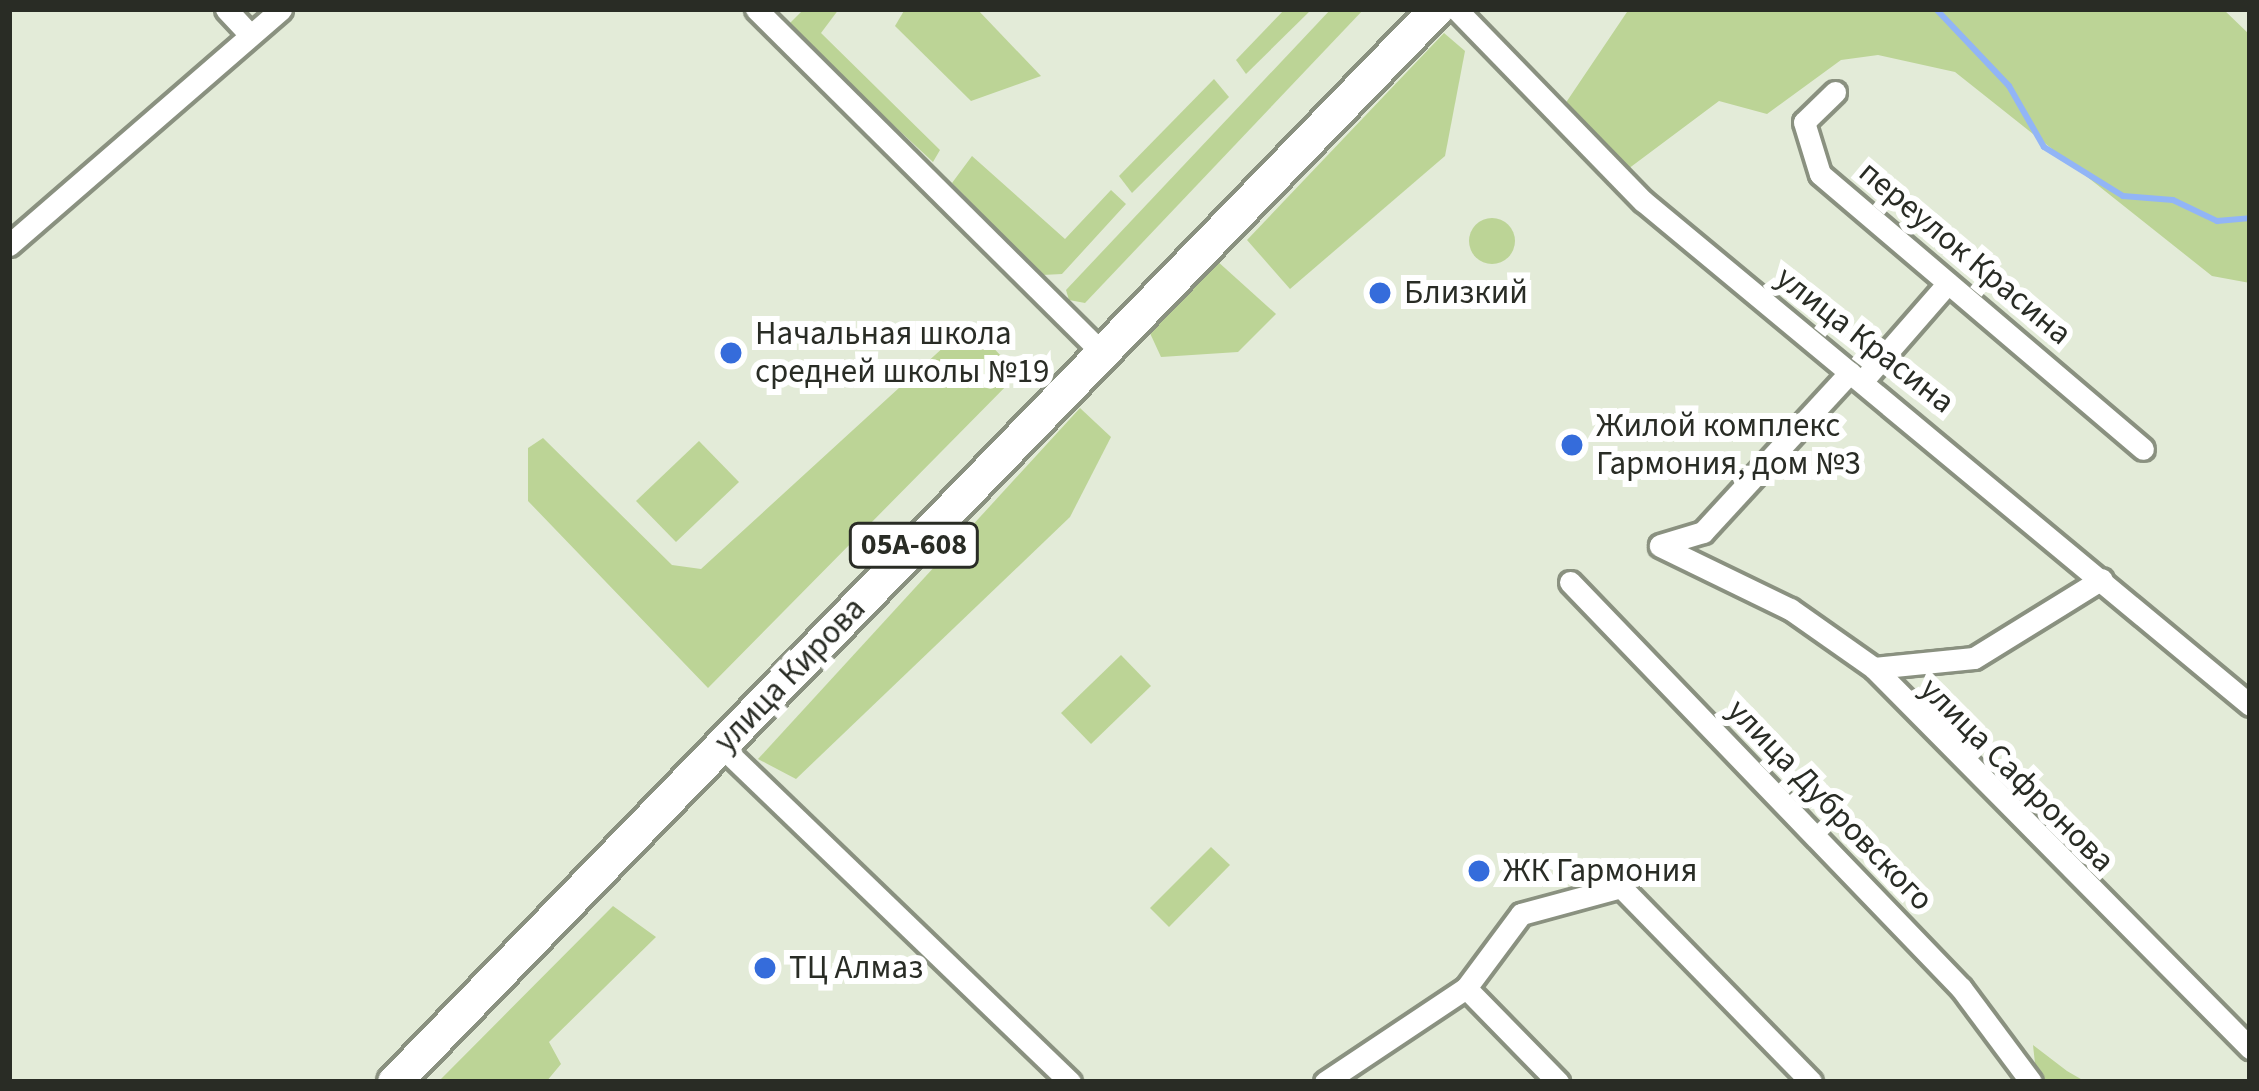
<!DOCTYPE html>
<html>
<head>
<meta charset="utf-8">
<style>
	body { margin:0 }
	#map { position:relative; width:2259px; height:1091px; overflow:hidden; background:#e3ebd8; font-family:"Source Sans 3",sans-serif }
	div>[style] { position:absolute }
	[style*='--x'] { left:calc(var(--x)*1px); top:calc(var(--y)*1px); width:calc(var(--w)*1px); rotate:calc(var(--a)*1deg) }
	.green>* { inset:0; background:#bcd496 }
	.round { border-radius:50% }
	.stream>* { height:6px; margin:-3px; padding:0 3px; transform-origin:3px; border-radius:3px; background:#92b5f6 }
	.roads { filter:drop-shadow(3px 0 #8a9180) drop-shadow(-3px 0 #8a9180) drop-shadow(0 3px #8a9180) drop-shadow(0 -3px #8a9180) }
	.minor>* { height:21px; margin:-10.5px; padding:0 10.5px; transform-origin:10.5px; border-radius:10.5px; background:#fff }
	.primary>* { height:33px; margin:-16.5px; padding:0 16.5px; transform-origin:16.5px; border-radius:16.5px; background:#fff }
	.dots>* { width:33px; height:33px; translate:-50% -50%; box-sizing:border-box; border:6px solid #fff; border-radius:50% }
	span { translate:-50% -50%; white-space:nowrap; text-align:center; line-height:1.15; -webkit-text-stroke:12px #fff; paint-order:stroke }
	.shield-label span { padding:3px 9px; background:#fff; border:3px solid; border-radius:9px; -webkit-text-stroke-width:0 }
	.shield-label { font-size:30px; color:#292c25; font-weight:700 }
	.street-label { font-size:33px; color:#292c25 }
	.poi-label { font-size:33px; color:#292c25 }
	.left { translate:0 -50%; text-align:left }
	.frame { position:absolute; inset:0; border:12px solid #292c25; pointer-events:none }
</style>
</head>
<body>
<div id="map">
	<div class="green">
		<div style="clip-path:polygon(804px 9px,839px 9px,821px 33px,940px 150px,933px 162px,787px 26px)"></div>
		<div style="clip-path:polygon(905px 9px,977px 9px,1041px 76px,971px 101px,895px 26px)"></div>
		<div style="clip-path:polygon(1285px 9px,1312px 9px,1246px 74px,1236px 60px)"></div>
		<div style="clip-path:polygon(1331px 9px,1364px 9px,1085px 303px,1069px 300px,1066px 290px)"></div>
		<div style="clip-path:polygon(1629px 9px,2223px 9px,2250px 35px,2250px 283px,2212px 276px,1955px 72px,1878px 55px,1841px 60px,1767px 114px,1719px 101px,1628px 169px,1565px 104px)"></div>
		<div style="clip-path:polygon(1444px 33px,1465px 51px,1445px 156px,1290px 289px,1247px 240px)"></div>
		<div style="clip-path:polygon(1214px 79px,1229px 97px,1132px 193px,1119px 176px)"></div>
		<div style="clip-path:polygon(972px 156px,1065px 239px,1111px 190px,1126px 204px,1062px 274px,1042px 275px,952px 183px)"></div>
		<div class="round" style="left:1469px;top:218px;width:46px;height:46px"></div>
		<div style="clip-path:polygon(1216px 260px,1276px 314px,1238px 352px,1161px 357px,1149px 331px)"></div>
		<div style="clip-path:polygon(970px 323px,1018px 374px,708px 688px,528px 501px,528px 448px,543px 438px,672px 565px,701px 569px)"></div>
		<div style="clip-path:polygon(1080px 408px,1111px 437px,1070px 517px,796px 779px,758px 759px)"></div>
		<div style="clip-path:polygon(699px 441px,739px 482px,676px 542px,636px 501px)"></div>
		<div style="clip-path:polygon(1121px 655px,1151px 686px,1091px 744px,1061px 713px)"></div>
		<div style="clip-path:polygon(1211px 847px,1230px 865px,1169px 927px,1150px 908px)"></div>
		<div style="clip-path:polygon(613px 906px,656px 937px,549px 1042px,561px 1064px,546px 1082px,438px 1082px)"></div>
		<div style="clip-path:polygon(2033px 1045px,2067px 1071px,2086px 1082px,2037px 1082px)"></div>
	</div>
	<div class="stream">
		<div style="--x:1936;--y:9;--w:106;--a:46.5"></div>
		<div style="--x:2009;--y:86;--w:70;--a:60.2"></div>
		<div style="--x:2044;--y:147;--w:93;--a:31.8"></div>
		<div style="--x:2123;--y:196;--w:50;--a:4.6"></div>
		<div style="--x:2173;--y:200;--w:49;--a:25.5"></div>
		<div style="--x:2217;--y:221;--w:33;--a:-5"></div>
	</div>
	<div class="roads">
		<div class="minor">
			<div style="--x:226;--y:9;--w:35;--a:47"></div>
			<div style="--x:756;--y:9;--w:486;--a:44.8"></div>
			<div style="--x:1456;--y:9;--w:268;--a:45.8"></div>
			<div style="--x:1643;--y:201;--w:789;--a:39.7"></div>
			<div style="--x:1835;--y:92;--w:43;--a:135.9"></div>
			<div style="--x:1804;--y:122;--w:54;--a:72.9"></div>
			<div style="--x:1820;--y:174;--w:424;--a:40.4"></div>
			<div style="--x:9;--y:245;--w:360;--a:-40.9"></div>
			<div style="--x:1865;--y:378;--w:126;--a:-48.9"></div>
			<div style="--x:1660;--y:545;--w:45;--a:-16.8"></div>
			<div style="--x:1703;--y:532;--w:217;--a:-47.4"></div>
			<div style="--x:1660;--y:546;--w:144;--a:25.9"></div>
			<div style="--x:1790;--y:609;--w:103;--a:35.1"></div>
			<div style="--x:1874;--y:668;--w:535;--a:45.3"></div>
			<div style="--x:1570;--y:582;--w:564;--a:46.08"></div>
			<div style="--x:1961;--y:988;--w:117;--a:53.3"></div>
			<div style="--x:1874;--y:668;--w:100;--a:-5.7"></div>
			<div style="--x:1974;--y:658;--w:150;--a:-31.7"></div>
			<div style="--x:722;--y:747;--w:483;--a:43.9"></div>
			<div style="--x:1466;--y:988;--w:92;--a:-53.4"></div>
			<div style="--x:1521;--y:914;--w:104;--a:-15.1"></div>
			<div style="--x:1621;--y:887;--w:272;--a:45.7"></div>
			<div style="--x:1325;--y:1082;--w:169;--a:-33.7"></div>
			<div style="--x:1466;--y:988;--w:132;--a:45.6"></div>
		</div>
		<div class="primary">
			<div style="--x:394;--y:1082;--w:1496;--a:-45.84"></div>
		</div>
	</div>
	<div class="dots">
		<div style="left:1380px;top:293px;background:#356cdb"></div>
		<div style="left:731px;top:353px;background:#356cdb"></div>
		<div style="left:1572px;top:445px;background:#356cdb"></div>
		<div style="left:1479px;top:871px;background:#356cdb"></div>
		<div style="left:765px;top:968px;background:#356cdb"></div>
	</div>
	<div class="shield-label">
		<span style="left:914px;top:545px">05А-608</span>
	</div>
	<div class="street-label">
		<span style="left:1965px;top:253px;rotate:40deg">переулок Красина</span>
		<span style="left:1865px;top:340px;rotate:38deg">улица Красина</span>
		<span style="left:790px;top:675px;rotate:-46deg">улица Кирова</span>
		<span style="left:2017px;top:775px;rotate:45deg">улица Сафронова</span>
		<span style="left:1830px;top:805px;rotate:46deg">улица Дубровского</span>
	</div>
	<div class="poi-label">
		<span class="left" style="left:1404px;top:293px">Близкий</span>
		<span class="left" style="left:755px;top:353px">Начальная школа<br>средней школы №19</span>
		<span class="left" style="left:1596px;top:445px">Жилой комплекс<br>Гармония, дом №3</span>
		<span class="left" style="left:1503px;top:871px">ЖК Гармония</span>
		<span class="left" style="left:789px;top:968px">ТЦ Алмаз</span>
	</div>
	<div class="frame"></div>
</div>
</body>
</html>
